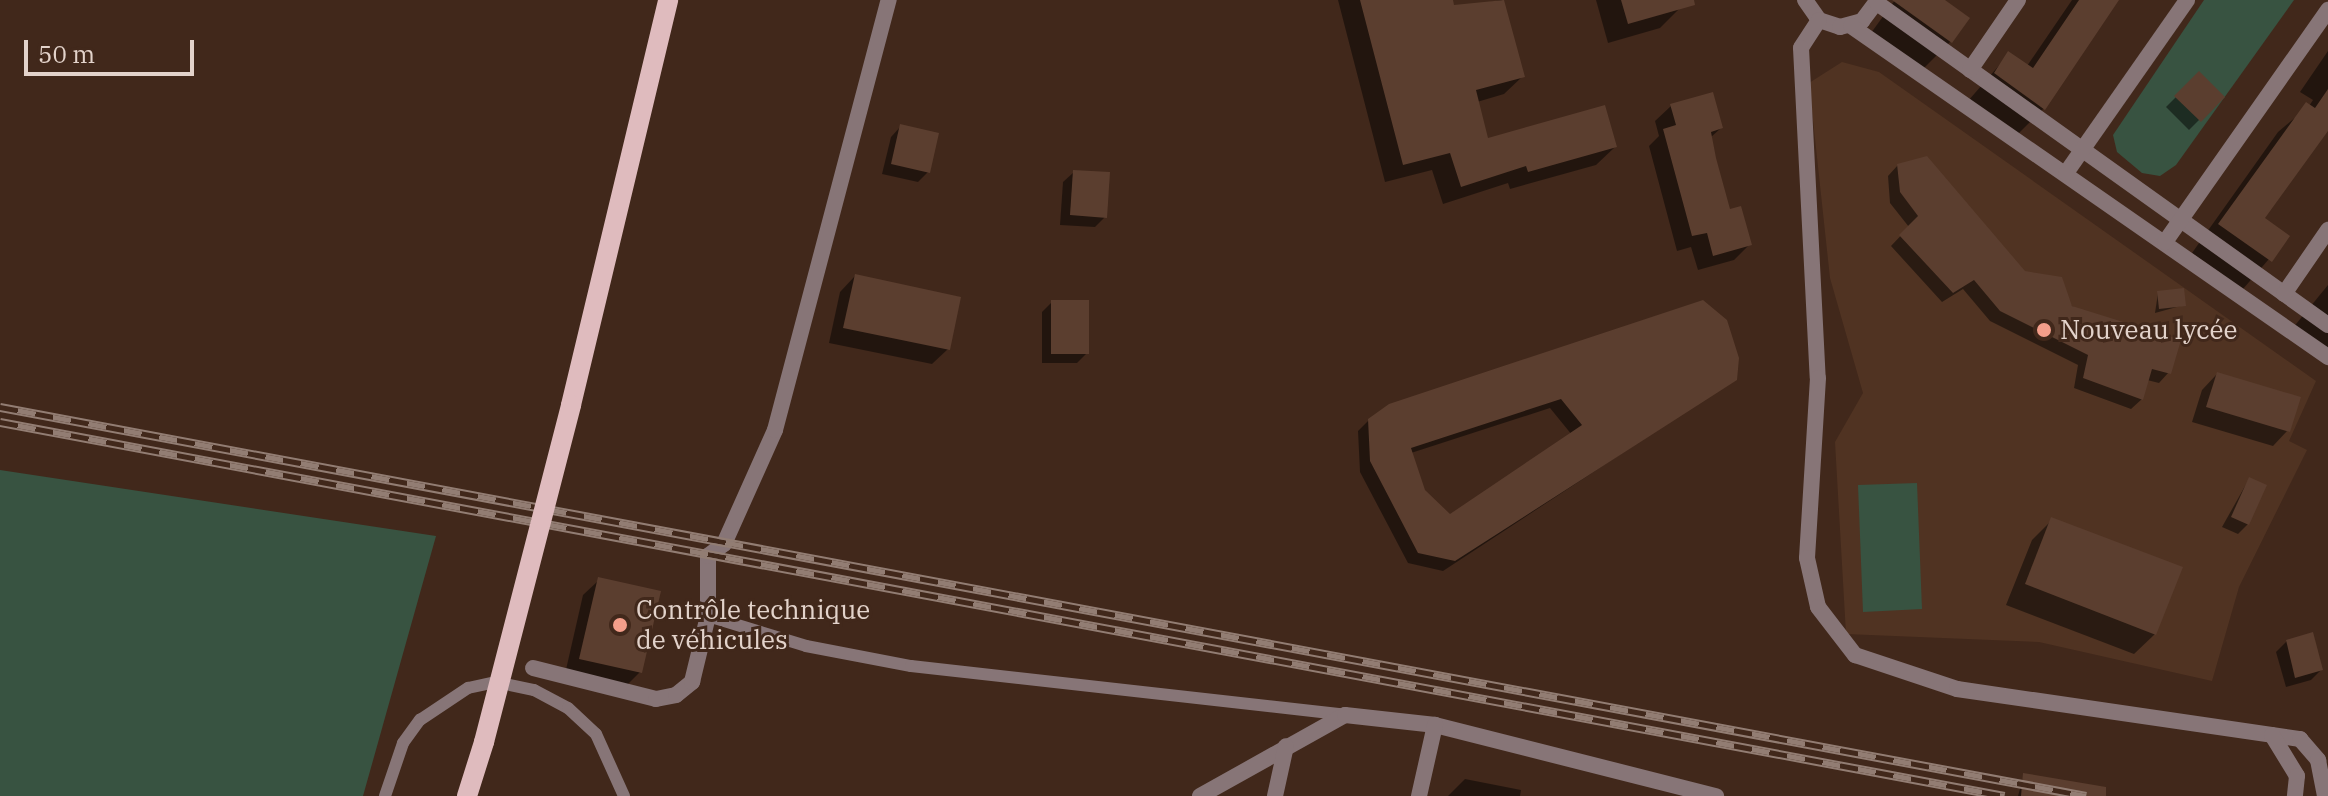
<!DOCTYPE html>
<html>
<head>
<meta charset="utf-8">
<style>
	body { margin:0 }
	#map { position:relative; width:2328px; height:796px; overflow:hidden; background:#41281b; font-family:"IBM Plex Serif",serif }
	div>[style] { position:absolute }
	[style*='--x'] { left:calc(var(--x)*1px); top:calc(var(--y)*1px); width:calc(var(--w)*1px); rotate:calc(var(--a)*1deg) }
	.built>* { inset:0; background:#503322 }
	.green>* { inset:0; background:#385341 }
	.shadow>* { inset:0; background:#0007 }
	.building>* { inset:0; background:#5b3e2f }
	.service>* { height:12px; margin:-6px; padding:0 6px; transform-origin:6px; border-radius:6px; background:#877577 }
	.minor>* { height:16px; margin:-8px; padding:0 8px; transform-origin:8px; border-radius:8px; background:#877577 }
	.primary>* { height:20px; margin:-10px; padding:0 10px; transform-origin:10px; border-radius:10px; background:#dfbbbe }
	.rail>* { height:9px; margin-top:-4.5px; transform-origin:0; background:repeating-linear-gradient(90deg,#41281b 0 18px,#927d73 0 36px); box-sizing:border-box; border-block:2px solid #927d73 }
	.primary-bridge>* { height:20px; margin:-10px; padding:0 10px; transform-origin:10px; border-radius:10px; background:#dfbbbe }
	.dots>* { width:22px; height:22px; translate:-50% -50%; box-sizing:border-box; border:4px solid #41281b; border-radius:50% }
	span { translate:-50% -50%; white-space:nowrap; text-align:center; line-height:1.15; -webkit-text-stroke:6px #41281b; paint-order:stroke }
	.poi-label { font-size:26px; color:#e3d3cb }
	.left { translate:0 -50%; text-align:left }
	.scale { position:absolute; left:24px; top:40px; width:170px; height:36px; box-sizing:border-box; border:4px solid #e3d3cb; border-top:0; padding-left:10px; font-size:24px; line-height:28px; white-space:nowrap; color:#e3d3cb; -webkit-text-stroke:6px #41281b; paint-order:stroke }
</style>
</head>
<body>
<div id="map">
	<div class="built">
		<div style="clip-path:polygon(1842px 62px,1879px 72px,2316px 381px,2289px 441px,2307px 450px,2239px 587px,2212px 681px,2039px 642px,1846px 634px,1835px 442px,1863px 393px,1830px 278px,1809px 83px)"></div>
	</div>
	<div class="green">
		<div style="clip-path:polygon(2204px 0,2294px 0,2176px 165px,2160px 176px,2142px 173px,2117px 152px,2113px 135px)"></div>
		<div style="clip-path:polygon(0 470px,436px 536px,363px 796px,0 796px)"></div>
		<div style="clip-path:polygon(1917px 483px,1922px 609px,1863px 612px,1858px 485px)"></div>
	</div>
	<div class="shadow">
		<div style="clip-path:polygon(1338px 0,1451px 0,1453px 8px,1502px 0,1523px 76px,1504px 94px,1477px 102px,1487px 140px,1615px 147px,1596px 165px,1510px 189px,1508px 183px,1443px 204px,1432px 170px,1385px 182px)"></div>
		<div style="clip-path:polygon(1596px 0,1678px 0,1680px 8px,1660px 28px,1608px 43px)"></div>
		<div style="clip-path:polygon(1895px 0,1942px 0,1950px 42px,1923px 69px,1871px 33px)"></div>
		<div style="clip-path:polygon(2072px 0,2117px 0,2044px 108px,2016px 136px,1968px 101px,2009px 54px,2027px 66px)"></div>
		<div style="clip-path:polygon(2328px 51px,2328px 128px,2263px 219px,2288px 237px,2243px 289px,2192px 253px,2278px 132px,2309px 106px,2313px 100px,2300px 92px)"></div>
		<div style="clip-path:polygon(2199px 74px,2222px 97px,2189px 130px,2166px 107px)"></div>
		<div style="clip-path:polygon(1671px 106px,1721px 128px,1710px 138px,1728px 211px,1750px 244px,1734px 260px,1698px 270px,1691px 247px,1677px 251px,1649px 146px,1659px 136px,1655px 121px)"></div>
		<div style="clip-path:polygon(901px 126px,928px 172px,918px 182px,882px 174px,891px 137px)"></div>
		<div style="clip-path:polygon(1898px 165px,2024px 273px,2169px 372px,2159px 383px,2147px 380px,2142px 399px,2131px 409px,2074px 388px,2078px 365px,1990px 321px,1963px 289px,1942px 302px,1891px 246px,1909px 227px,1890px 203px,1888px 176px)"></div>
		<div style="clip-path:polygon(1074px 172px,1105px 217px,1095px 227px,1060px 225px,1063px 182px)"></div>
		<div style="clip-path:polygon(855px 276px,948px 349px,932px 364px,829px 343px,840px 292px)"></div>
		<div style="clip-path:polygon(2328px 285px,2328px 353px,2292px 329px)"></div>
		<div style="clip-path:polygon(2158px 293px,2184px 305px,2155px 313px)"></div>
		<div style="clip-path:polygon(1052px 302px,1087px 353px,1077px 363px,1042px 363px,1042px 312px)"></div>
		<div style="clip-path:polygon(2217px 374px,2288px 430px,2273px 446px,2192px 422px,2202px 390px)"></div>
		<div style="clip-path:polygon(evenodd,1735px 379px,1443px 571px,1408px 563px,1360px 472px,1358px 431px,1369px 420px,1735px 379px,1550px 408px,1572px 435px,1450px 516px,1423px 491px,1411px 453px,1550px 408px)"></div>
		<div style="clip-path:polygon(2249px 479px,2248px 524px,2238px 534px,2222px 527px)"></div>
		<div style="clip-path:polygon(2052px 520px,2155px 634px,2134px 654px,2006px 605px,2032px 540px)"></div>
		<div style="clip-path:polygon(599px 580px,640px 672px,624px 688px,565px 674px,583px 595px)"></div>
		<div style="clip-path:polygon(2287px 641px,2321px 670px,2311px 680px,2286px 687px,2276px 652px)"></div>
		<div style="clip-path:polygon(2024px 775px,2073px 796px,2018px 796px)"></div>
		<div style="clip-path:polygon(1465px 779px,1521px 790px,1520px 796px,1448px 796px)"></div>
	</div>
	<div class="building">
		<div style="clip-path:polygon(1360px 0,1453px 0,1454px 5px,1504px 0,1525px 77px,1476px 90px,1488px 138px,1605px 105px,1617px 147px,1528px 172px,1526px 166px,1461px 187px,1450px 153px,1403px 165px)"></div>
		<div style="clip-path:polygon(1621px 0,1694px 0,1695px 5px,1628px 24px)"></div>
		<div style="clip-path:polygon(1892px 0,1945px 0,1970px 18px,1952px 43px)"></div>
		<div style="clip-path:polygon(2079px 0,2119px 0,2045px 110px,1994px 73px,2008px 51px,2033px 68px)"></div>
		<div style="clip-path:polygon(2199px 71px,2225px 97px,2201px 122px,2174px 96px)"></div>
		<div style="clip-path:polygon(2328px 89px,2328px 131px,2265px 218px,2290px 236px,2272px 262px,2218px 224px,2306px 102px,2315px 108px)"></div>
		<div style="clip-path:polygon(1713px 92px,1723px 128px,1711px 132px,1716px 158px,1730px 209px,1741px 206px,1752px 245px,1713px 256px,1707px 233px,1692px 236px,1663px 129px,1676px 125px,1670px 104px)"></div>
		<div style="clip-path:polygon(900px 124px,939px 133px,930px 173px,891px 164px)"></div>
		<div style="clip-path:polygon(1927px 156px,2025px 271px,2062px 277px,2072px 306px,2181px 340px,2171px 374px,2152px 369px,2143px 400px,2083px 378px,2088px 355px,2000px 311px,1974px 280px,1953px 293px,1899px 235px,1918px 216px,1900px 192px,1897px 164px)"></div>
		<div style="clip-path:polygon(1073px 170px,1110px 172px,1107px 218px,1070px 215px)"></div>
		<div style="clip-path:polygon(855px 274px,961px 297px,950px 350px,843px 328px)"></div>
		<div style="clip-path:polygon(2184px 288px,2186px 306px,2159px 309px,2157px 291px)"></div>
		<div style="clip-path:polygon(1051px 300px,1089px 300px,1089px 354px,1051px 354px)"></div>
		<div style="clip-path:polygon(evenodd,1703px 300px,1727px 320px,1739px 358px,1737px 380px,1455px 561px,1418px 553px,1370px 461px,1368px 419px,1389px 404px,1703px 300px,1561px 399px,1582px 425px,1450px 514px,1425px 490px,1411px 448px,1561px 399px)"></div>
		<div style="clip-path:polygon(2217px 372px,2301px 397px,2290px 432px,2206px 407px)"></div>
		<div style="clip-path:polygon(2249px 477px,2267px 485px,2249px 525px,2231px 517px)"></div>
		<div style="clip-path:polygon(2051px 517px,2183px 567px,2156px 635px,2025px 584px)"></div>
		<div style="clip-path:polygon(598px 577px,661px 591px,642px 673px,579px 659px)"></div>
		<div style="clip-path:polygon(2313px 632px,2323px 670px,2295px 678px,2286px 640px)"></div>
		<div style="clip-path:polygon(2023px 773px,2106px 787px,2106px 796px,2021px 796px)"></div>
	</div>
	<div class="service">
		<div style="--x:708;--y:616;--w:102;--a:17"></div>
		<div style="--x:806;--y:646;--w:107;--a:10.8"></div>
		<div style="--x:911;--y:666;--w:437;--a:6.4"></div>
		<div style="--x:385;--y:796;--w:56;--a:-71.2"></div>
		<div style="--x:403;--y:743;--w:29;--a:-54"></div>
		<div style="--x:420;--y:720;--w:58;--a:-33.7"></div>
		<div style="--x:468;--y:688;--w:29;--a:-12"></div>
		<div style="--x:496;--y:682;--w:39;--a:12"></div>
		<div style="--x:534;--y:690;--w:38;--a:28"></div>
		<div style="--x:568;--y:708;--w:38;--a:43"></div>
		<div style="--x:596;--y:734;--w:68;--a:65.7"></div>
	</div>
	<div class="minor">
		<div style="--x:1805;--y:0;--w:24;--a:55"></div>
		<div style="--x:1819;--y:20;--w:22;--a:18"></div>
		<div style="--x:1840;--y:27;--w:23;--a:-15"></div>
		<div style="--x:1862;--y:21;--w:26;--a:-53"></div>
		<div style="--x:1877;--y:3;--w:554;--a:35.53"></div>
		<div style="--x:1819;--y:20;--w:33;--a:123"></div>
		<div style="--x:1801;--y:48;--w:330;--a:87.1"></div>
		<div style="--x:1818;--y:378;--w:180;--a:93.5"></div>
		<div style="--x:1807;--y:558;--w:50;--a:77.3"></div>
		<div style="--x:1818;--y:607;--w:61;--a:52.4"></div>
		<div style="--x:1855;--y:655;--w:108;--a:18.4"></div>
		<div style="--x:1957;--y:689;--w:347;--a:8.3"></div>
		<div style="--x:2300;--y:739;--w:28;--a:49"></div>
		<div style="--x:2318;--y:760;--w:37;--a:79"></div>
		<div style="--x:1851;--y:26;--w:581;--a:34.76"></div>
		<div style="--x:1970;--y:70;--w:85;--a:-55.6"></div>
		<div style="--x:2066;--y:173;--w:211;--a:-55"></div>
		<div style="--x:2165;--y:242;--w:284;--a:-54.9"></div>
		<div style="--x:2284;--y:294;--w:78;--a:-55.5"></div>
		<div style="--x:533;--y:668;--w:127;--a:14.1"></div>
		<div style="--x:656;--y:699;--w:20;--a:-11"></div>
		<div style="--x:676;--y:695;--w:21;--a:-39"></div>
		<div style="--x:692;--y:682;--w:68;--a:-76.4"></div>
		<div style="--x:708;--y:616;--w:60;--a:-90"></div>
		<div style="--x:708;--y:556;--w:20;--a:-37"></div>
		<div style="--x:724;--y:544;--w:125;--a:-65.9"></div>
		<div style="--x:775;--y:430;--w:445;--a:-75.2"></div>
		<div style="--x:2272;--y:735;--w:48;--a:58.6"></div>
		<div style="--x:2297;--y:776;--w:20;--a:96"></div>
		<div style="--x:1200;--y:796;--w:166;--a:-29.2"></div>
		<div style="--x:1345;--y:715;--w:91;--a:6.3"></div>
		<div style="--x:1435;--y:725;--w:290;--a:14.2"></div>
		<div style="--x:1275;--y:796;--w:51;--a:-77.6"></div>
		<div style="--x:1419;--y:796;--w:73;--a:-77.3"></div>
	</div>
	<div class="primary">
		<div style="--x:571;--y:405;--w:416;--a:-76.5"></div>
		<div style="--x:467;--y:796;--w:57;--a:-72.5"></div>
	</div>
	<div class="rail">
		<div style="--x:0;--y:407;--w:2122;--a:10.56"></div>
		<div style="--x:0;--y:422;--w:2039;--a:10.57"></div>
	</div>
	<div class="primary-bridge">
		<div style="--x:484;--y:742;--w:348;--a:-75.5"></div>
	</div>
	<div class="dots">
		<div style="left:2044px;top:330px;background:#f49e8a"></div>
		<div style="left:620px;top:625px;background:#f49e8a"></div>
	</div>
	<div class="poi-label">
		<span class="left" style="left:2060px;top:330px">Nouveau lycée</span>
		<span class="left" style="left:636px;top:625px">Contrôle technique<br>de véhicules</span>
	</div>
	<div class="scale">50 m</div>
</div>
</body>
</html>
